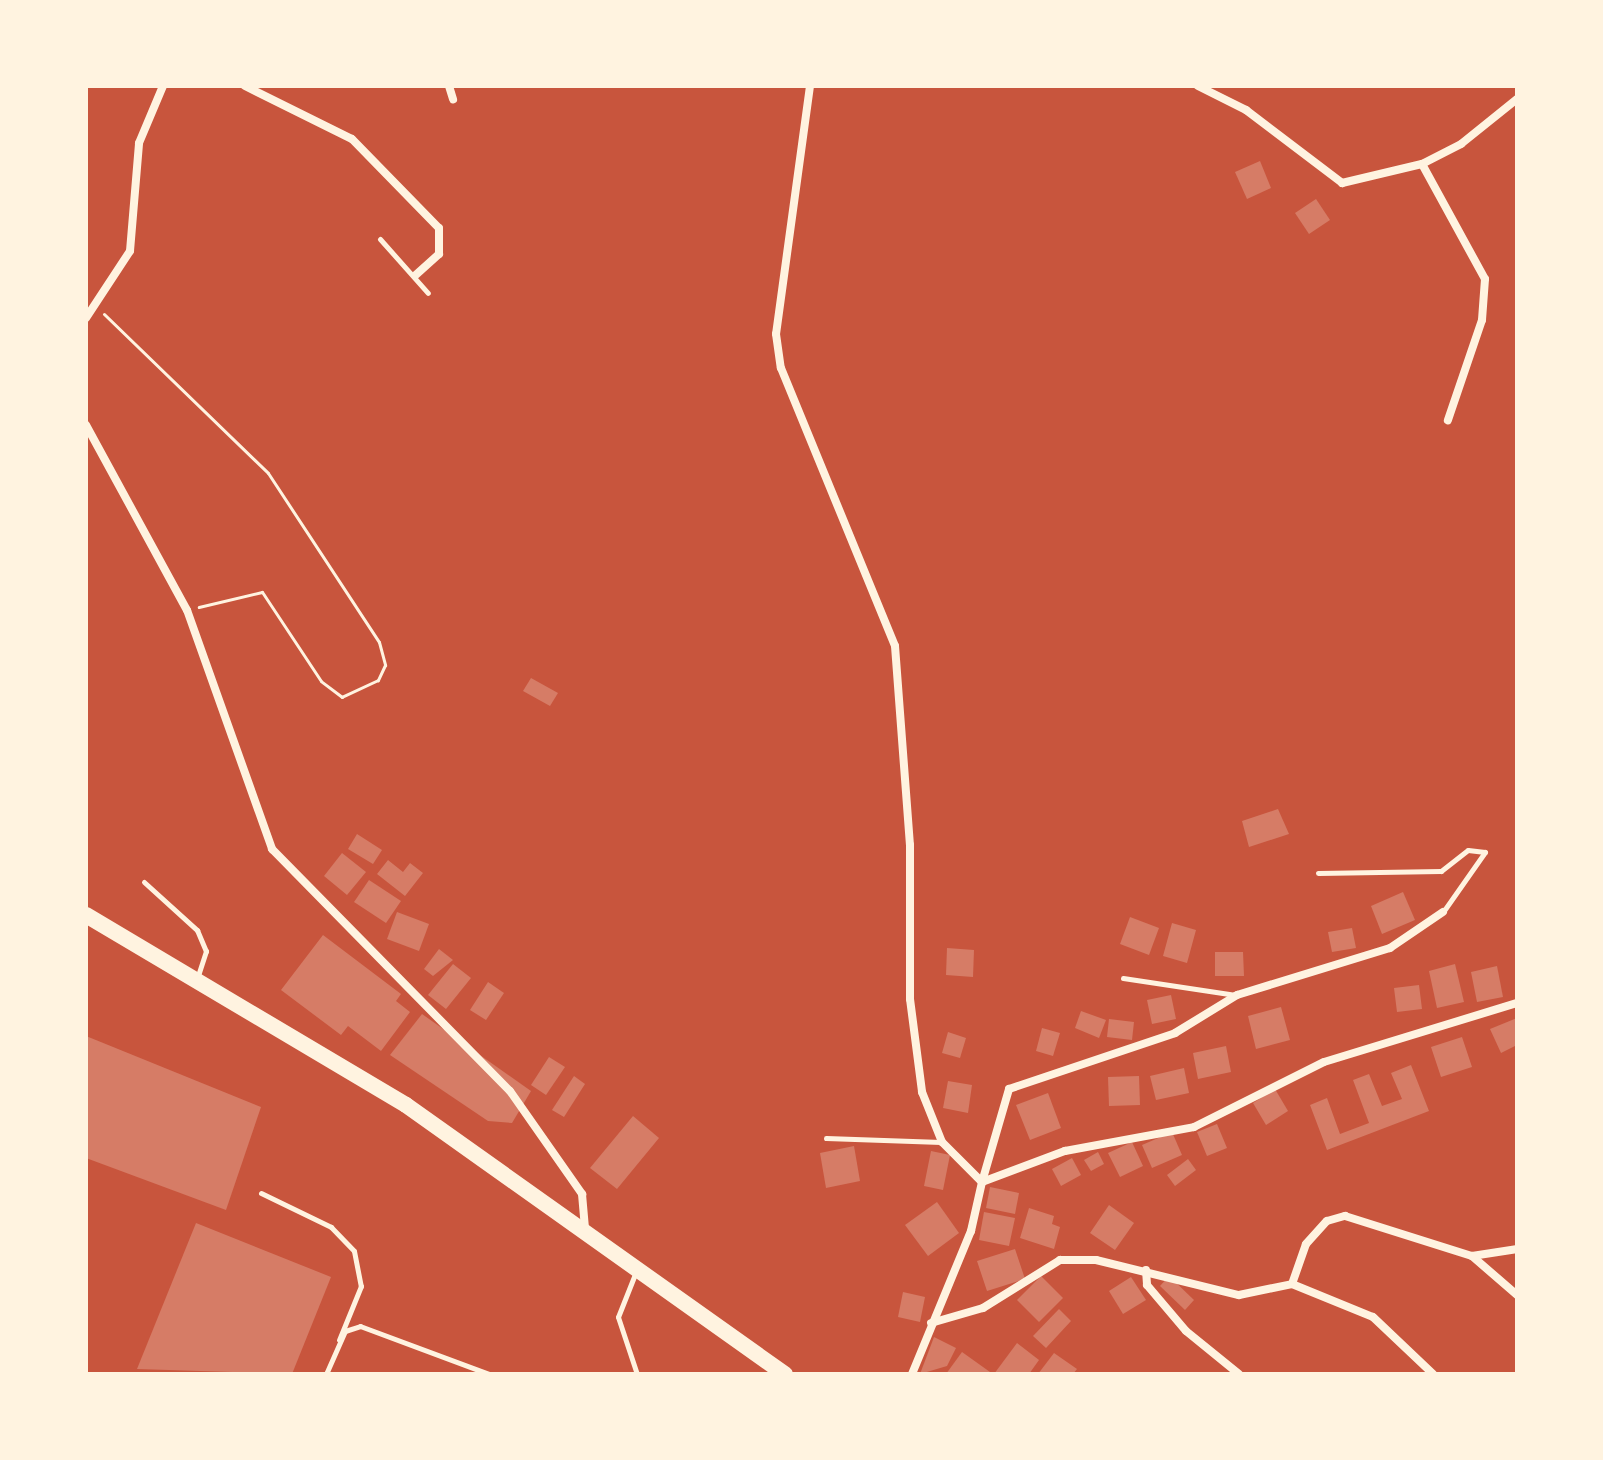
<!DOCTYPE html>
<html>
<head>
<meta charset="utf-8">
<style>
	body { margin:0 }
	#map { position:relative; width:1603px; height:1460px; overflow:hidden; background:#c8553d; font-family:Montserrat,sans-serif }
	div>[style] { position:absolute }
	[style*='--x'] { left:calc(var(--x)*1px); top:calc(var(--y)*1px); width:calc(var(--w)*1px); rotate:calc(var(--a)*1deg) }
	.building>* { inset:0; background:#d67c66 }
	.path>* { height:3px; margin:-1.5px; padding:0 1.5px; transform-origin:1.5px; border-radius:1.5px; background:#fff3e0 }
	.service>* { height:5px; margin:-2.5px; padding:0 2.5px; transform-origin:2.5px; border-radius:2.5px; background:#fff3e0 }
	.minor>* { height:8px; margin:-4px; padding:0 4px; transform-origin:4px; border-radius:4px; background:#fff3e0 }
	.primary>* { height:16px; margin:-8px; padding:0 8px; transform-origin:8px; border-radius:8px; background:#fff3e0 }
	span { translate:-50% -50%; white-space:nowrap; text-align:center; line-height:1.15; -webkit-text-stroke:8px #fff3e0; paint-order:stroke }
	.frame { position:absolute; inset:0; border:88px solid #fff3e0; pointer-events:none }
</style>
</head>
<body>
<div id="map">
	<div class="building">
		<div style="clip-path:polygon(1260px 161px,1271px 188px,1247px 199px,1235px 172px)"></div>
		<div style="clip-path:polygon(1316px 199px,1330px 220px,1309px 234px,1295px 213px)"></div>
		<div style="clip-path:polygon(531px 678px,558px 693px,550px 706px,523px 691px)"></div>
		<div style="clip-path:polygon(1278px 809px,1289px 834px,1249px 847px,1242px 821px)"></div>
		<div style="clip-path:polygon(357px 834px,382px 850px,373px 864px,348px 849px)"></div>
		<div style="clip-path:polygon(342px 853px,366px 872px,347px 895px,324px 876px)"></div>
		<div style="clip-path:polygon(388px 860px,403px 872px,410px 863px,423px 873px,405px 896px,377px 874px)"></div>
		<div style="clip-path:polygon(369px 880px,401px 901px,386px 923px,354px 902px)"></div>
		<div style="clip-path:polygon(1403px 892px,1415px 920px,1382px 934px,1371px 906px)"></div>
		<div style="clip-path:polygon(397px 912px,429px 924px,419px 951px,387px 939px)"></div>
		<div style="clip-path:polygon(1130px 917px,1159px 928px,1149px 955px,1120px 944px)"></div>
		<div style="clip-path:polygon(1172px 923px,1196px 930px,1187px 963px,1163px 956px)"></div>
		<div style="clip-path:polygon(1352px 928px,1356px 948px,1332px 952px,1328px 932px)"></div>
		<div style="clip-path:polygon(323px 935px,401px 994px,396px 1001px,410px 1012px,381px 1051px,348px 1026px,341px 1035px,281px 990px)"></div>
		<div style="clip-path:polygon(947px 948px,974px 950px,973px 977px,946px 975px)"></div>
		<div style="clip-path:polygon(439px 949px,453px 960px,433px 976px,424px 969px)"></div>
		<div style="clip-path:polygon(1215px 952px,1243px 952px,1244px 976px,1215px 976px)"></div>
		<div style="clip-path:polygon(453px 964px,471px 978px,446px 1009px,428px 995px)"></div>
		<div style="clip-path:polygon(1455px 964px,1464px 1002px,1437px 1008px,1429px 971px)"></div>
		<div style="clip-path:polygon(1497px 966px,1503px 997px,1477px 1002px,1471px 972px)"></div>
		<div style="clip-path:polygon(488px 982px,504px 993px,486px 1020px,470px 1010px)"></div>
		<div style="clip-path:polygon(1419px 985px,1422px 1009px,1397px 1012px,1394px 988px)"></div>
		<div style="clip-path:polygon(1171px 995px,1176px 1019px,1152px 1024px,1147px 1000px)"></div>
		<div style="clip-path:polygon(1281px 1007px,1290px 1040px,1256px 1049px,1248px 1016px)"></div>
		<div style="clip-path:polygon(1081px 1011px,1106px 1020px,1099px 1038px,1075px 1028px)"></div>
		<div style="clip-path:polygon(422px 1014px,531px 1091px,512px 1123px,488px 1121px,390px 1055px)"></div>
		<div style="clip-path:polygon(1517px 1018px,1517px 1045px,1501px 1053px,1490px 1029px)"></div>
		<div style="clip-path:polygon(1109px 1019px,1134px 1022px,1132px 1040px,1107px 1037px)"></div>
		<div style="clip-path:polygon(1042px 1028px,1060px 1033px,1053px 1056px,1036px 1051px)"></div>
		<div style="clip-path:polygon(948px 1032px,966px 1038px,960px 1058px,942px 1053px)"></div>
		<div style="clip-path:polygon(86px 1036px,261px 1107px,226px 1210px,86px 1158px)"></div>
		<div style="clip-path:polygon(1462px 1037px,1472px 1067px,1441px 1077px,1431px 1047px)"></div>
		<div style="clip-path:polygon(1226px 1046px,1231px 1072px,1198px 1079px,1193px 1053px)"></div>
		<div style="clip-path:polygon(549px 1057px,565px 1067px,546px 1095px,531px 1085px)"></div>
		<div style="clip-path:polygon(1411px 1065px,1429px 1111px,1327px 1150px,1310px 1105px,1327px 1098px,1340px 1134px,1369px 1123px,1353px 1080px,1369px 1074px,1382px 1106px,1402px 1099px,1391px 1073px)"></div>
		<div style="clip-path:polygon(1184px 1068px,1189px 1093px,1156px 1100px,1150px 1076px)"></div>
		<div style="clip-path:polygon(574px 1076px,585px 1084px,564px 1117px,552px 1110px)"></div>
		<div style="clip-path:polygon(1139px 1076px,1140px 1105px,1109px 1106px,1108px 1077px)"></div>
		<div style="clip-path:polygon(948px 1081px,972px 1085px,968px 1113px,943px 1108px)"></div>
		<div style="clip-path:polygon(1275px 1089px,1288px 1111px,1266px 1125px,1253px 1103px)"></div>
		<div style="clip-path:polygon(1048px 1093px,1061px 1128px,1030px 1140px,1016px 1105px)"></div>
		<div style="clip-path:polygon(633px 1116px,659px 1138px,617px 1189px,590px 1168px)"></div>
		<div style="clip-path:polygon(1217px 1124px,1227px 1148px,1207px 1156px,1197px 1132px)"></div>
		<div style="clip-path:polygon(1172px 1132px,1182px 1155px,1152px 1168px,1142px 1145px)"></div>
		<div style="clip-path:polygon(1132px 1142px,1143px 1166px,1120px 1177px,1108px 1153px)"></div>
		<div style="clip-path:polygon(854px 1146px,860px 1181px,826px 1188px,820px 1153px)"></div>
		<div style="clip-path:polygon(931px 1151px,950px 1155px,943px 1190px,924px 1186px)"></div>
		<div style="clip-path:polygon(1098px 1152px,1104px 1164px,1091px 1171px,1084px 1160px)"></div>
		<div style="clip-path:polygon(1072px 1158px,1081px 1175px,1061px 1186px,1052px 1169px)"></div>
		<div style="clip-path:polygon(1188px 1159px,1196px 1170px,1175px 1186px,1167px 1175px)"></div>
		<div style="clip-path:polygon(990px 1187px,1019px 1193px,1015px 1214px,986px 1208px)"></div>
		<div style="clip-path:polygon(937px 1202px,959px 1233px,928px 1256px,905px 1225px)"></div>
		<div style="clip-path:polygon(1109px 1205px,1134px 1223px,1115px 1250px,1090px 1233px)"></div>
		<div style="clip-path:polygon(1029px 1208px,1054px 1216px,1052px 1224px,1060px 1227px,1054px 1249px,1020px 1238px)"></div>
		<div style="clip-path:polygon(984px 1212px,1015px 1218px,1009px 1246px,979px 1240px)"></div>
		<div style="clip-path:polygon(196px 1223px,331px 1277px,292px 1374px,137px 1369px)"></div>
		<div style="clip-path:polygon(1015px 1249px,1025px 1279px,987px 1291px,977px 1261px)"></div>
		<div style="clip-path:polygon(1041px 1276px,1063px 1298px,1039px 1322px,1017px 1300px)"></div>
		<div style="clip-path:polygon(1169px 1276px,1194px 1300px,1185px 1310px,1160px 1286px)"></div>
		<div style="clip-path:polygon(1131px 1277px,1146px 1300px,1123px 1314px,1109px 1291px)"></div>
		<div style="clip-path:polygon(903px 1292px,925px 1297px,920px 1322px,898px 1317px)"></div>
		<div style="clip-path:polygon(1059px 1309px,1071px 1321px,1046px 1348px,1033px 1336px)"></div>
		<div style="clip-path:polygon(934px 1337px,956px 1348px,947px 1366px,920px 1374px)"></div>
		<div style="clip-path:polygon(1017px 1343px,1039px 1360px,1029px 1374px,994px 1374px)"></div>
		<div style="clip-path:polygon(962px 1352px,990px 1372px,988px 1374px,946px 1374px)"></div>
		<div style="clip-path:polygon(1054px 1353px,1077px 1369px,1073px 1374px,1038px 1374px)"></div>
	</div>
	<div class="path">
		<div style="--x:104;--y:314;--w:228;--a:44.1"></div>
		<div style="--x:268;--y:473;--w:202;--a:56.7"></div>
		<div style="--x:379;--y:642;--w:24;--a:75"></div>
		<div style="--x:385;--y:665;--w:17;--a:115"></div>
		<div style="--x:378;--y:680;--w:40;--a:155"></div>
		<div style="--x:342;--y:697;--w:26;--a:-143"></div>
		<div style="--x:321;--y:681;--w:107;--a:-123.5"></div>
		<div style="--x:262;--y:592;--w:65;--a:166.6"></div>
	</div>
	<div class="service">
		<div style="--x:380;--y:239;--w:72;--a:48.4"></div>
		<div style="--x:1318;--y:873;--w:123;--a:-0.9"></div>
		<div style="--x:1441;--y:871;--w:34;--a:-38"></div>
		<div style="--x:1468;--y:850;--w:17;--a:7"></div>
		<div style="--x:1485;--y:852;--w:73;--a:125"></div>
		<div style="--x:144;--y:882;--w:72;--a:42.2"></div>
		<div style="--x:197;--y:930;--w:23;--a:67"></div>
		<div style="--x:206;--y:951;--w:29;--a:108"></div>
		<div style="--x:1123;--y:978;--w:114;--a:8.6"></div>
		<div style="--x:826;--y:1138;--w:115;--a:2"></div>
		<div style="--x:261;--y:1193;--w:78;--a:25.9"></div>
		<div style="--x:331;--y:1227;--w:33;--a:46"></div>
		<div style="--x:354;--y:1251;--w:36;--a:79"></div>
		<div style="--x:361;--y:1286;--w:58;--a:112.2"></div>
		<div style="--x:635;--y:1274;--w:46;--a:111.6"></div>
		<div style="--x:618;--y:1317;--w:60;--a:71.6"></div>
		<div style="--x:326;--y:1374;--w:47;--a:-66.2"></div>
		<div style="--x:345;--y:1331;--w:16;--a:-18"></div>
		<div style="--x:360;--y:1326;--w:138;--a:20.4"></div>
	</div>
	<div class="minor">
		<div style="--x:245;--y:86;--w:119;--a:26.4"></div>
		<div style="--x:352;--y:139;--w:124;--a:45.7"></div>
		<div style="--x:439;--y:228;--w:26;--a:90"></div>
		<div style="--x:439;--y:254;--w:31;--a:138"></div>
		<div style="--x:449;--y:86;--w:14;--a:73"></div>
		<div style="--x:810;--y:86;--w:250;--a:97.8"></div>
		<div style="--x:776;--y:334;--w:34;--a:82"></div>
		<div style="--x:781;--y:368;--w:300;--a:67.7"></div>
		<div style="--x:895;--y:646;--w:200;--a:85.7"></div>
		<div style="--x:910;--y:845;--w:154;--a:90"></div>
		<div style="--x:910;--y:999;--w:94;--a:82.6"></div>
		<div style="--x:922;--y:1092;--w:54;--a:68.2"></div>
		<div style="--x:942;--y:1142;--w:57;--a:45"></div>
		<div style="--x:1198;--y:86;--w:54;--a:26.6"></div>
		<div style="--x:1246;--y:110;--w:121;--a:37.2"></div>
		<div style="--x:1342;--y:183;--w:82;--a:-13.4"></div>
		<div style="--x:1422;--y:164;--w:44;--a:-27.1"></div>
		<div style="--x:1461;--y:144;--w:72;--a:-38.8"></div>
		<div style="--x:1422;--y:164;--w:131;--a:61.3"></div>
		<div style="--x:1485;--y:279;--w:41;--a:94.2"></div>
		<div style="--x:1482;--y:320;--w:106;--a:108.8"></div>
		<div style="--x:86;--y:318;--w:80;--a:-56.7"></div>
		<div style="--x:130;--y:251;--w:108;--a:-85.2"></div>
		<div style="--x:139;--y:143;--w:62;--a:-67.2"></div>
		<div style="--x:86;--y:425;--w:211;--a:61.4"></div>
		<div style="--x:187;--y:610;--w:254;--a:70.4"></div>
		<div style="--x:272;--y:849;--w:339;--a:45.5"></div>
		<div style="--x:510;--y:1091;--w:126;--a:55"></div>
		<div style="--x:582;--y:1194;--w:38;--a:85"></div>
		<div style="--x:982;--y:1182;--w:97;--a:-73.8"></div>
		<div style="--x:1009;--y:1089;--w:175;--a:-18.6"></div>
		<div style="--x:1175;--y:1033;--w:73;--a:-31.5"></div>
		<div style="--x:1237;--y:995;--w:160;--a:-17.1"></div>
		<div style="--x:1390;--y:948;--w:64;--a:-34.2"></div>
		<div style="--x:1472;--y:1256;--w:46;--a:-8.8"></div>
		<div style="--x:1146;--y:1270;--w:15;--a:86"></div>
		<div style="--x:1147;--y:1285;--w:60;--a:49.7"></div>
		<div style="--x:1186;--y:1331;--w:68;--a:39.1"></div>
		<div style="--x:1292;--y:1284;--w:42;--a:-70.7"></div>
		<div style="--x:1306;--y:1244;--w:31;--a:-48"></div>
		<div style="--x:1327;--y:1221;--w:19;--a:-16"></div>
		<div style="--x:1345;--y:1216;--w:133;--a:17.5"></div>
		<div style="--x:1472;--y:1256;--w:60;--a:40.9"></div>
		<div style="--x:931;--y:1323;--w:54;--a:-16.1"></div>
		<div style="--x:983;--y:1308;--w:91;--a:-31.9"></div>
		<div style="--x:1060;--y:1260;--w:36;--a:0"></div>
		<div style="--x:1096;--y:1260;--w:147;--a:13.8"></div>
		<div style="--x:1239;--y:1295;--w:54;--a:-11.7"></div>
		<div style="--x:1292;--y:1284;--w:87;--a:22.2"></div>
		<div style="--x:1373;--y:1317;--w:83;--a:43.5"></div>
		<div style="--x:912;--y:1374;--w:155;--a:-67.6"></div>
		<div style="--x:971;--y:1231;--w:50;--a:-77.3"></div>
		<div style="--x:982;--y:1182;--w:89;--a:-20.5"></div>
		<div style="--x:1065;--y:1151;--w:131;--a:-10.5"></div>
		<div style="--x:1194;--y:1127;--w:145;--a:-26.6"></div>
		<div style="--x:1324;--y:1062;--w:202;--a:-17"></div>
	</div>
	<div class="primary">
		<div style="--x:86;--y:915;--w:372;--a:30.7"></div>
		<div style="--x:406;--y:1105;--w:465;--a:35.4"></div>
	</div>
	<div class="frame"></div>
</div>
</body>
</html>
